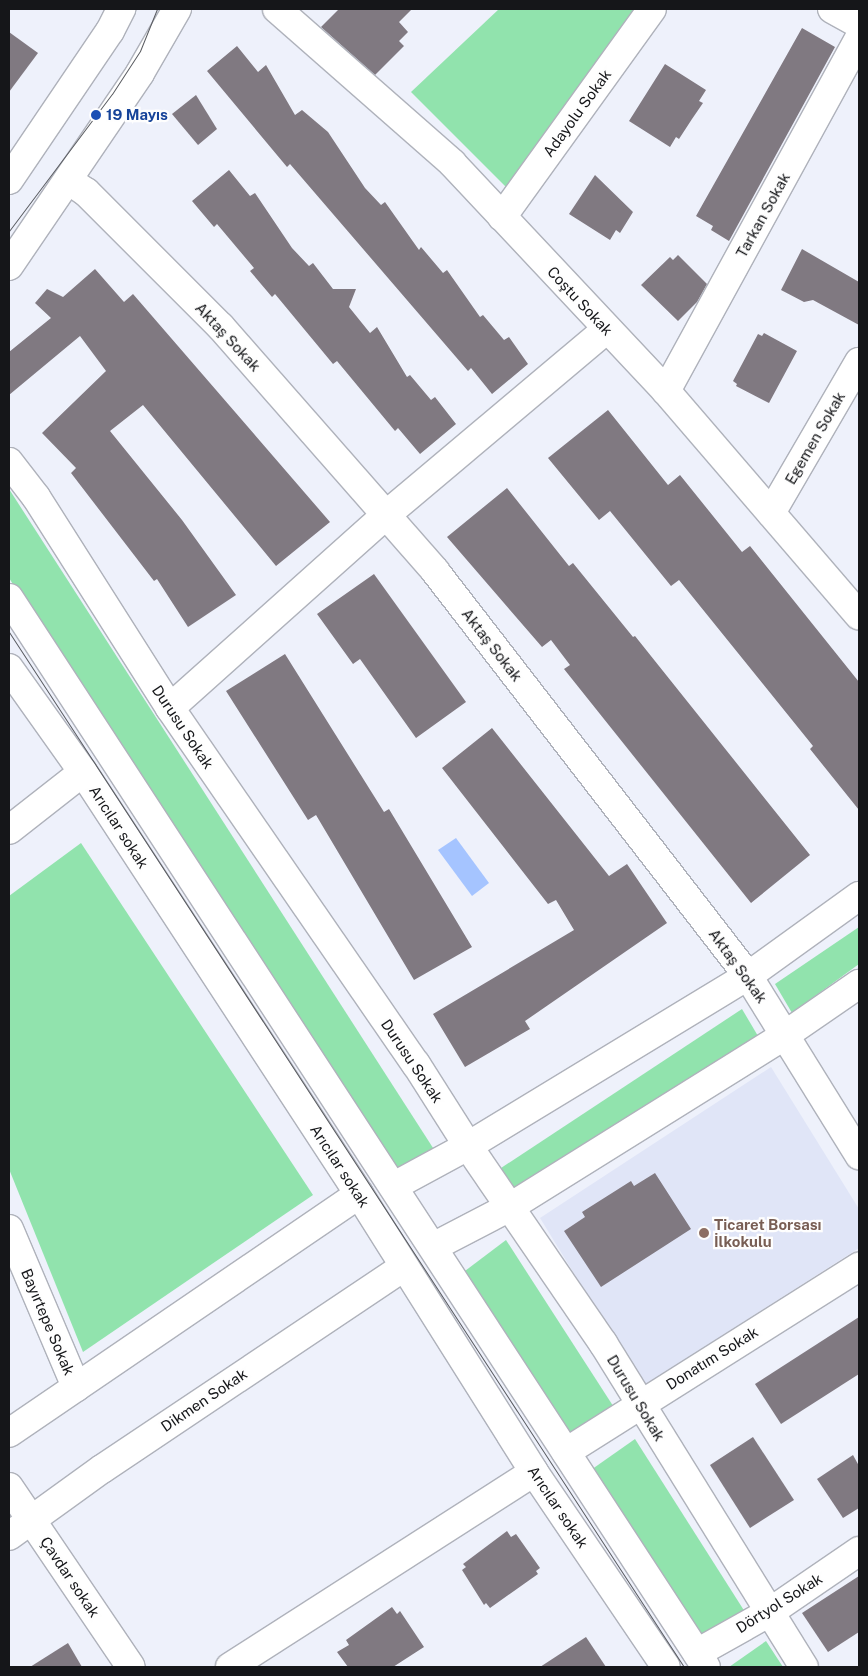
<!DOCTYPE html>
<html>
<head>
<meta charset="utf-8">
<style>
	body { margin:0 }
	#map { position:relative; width:868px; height:1676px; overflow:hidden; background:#eef1fb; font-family:"Public Sans",sans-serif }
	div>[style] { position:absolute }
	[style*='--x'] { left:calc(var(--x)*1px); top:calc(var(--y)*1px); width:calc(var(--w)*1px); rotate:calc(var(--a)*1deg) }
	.built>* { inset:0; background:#e0e5f7 }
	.green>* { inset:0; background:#91e3ad }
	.water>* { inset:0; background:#a5c4ff }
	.building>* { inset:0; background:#807981 }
	.roads { filter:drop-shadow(1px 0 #afb2bb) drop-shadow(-1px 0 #afb2bb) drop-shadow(0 1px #afb2bb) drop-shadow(0 -1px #afb2bb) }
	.minor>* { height:28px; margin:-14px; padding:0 14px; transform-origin:14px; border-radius:14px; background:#fff }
	.tram>* { height:1px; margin:-0.5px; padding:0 0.5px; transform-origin:0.5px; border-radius:0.5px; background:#595b60 }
	.dots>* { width:14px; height:14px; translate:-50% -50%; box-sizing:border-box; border:2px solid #fefefe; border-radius:50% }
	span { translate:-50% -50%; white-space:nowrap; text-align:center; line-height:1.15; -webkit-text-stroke:4.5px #fefefe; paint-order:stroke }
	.street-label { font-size:15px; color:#151619 }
	.transit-label { font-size:15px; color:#164399; font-weight:700 }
	.left { translate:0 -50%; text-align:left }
	.education-label { font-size:15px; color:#785e54; font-weight:700 }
	.frame { position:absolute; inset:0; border:10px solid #151619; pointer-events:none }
</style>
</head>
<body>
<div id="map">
	<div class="built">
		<div style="clip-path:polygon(771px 1067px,859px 1209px,859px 1248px,643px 1386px,540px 1218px)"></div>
	</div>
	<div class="green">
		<div style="clip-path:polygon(499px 9px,635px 9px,507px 188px,411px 92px)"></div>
		<div style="clip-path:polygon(9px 489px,435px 1151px,395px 1178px,9px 578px)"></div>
		<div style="clip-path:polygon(81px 843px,313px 1195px,83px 1352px,9px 1169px,9px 896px)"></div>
		<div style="clip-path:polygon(859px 927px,859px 964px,792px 1013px,775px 984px)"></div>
		<div style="clip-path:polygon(742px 1009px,758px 1036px,514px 1194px,501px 1168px)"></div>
		<div style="clip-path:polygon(506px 1240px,617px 1412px,568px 1443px,457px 1277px)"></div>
		<div style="clip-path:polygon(635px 1439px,745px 1612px,699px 1642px,588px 1472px)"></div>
		<div style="clip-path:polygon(766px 1641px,783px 1667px,729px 1667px)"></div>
	</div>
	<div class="water">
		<div style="clip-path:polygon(456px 838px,489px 883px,472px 896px,438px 850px)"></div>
	</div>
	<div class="building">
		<div style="clip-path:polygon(339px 9px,412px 9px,399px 22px,408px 32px,399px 41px,404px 46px,375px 75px,321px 27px)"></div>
		<div style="clip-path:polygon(802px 28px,835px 47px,729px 241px,711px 230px,713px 226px,696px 216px)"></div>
		<div style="clip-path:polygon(9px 32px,38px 53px,9px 92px)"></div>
		<div style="clip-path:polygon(237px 46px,258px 72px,266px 65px,295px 115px,302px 110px,328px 132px,365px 188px,381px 205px,385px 202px,419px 250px,421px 247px,443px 273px,447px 270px,480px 317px,483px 315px,504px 340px,509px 337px,528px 364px,492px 394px,471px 368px,468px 371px,290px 164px,287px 167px,207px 71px)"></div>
		<div style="clip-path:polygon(665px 64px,706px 90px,699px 101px,703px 103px,692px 119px,679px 139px,676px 137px,670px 147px,629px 121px)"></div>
		<div style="clip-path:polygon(196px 95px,217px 129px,198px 145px,172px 114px)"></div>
		<div style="clip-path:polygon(229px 170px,250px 196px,255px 193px,292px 248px,309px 266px,313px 263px,333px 289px,356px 289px,349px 307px,370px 333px,377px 327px,407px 377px,410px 375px,431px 400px,435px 397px,456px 424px,420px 454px,398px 428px,395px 431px,337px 361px,333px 364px,275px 294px,272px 297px,250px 271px,254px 268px,217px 224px,214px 227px,192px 201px)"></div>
		<div style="clip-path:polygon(595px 175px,633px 212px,620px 233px,616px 230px,610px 240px,569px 214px)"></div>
		<div style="clip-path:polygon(802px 249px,859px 282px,859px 325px,813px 300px,804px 302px,781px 290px)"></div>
		<div style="clip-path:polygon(678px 255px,707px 284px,697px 302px,678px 321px,641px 285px,670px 257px,673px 260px)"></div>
		<div style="clip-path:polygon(95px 269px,124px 302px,133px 294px,330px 522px,276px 566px,143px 405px,110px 431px,182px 520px,236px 595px,188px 627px,157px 579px,154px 581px,71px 473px,76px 468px,42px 433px,106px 371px,80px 336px,9px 395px,9px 352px,51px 318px,35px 303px,47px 289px,63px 297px)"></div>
		<div style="clip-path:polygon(764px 333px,797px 351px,769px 403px,736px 386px,737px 384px,733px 381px,758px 334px,762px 336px)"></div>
		<div style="clip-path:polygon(608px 410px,668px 485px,680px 475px,742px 552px,750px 546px,859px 682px,859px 810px,810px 749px,813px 746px,679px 580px,671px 586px,610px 511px,599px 520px,548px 458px)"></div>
		<div style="clip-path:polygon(507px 488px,569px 566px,573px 563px,633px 637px,635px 636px,810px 855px,751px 903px,564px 669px,570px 665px,551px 640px,542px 647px,447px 537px)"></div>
		<div style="clip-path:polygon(374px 574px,466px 702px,416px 738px,360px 659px,353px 664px,317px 614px)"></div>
		<div style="clip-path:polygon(285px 654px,384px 812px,389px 809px,472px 947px,414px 980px,316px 815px,308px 820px,226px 691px)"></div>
		<div style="clip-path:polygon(492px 728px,609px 876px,627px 864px,667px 923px,525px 1021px,530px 1029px,465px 1067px,433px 1014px,574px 930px,556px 900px,548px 904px,442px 768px)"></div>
		<div style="clip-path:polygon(655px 1173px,691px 1229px,601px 1287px,564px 1231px,585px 1217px,582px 1212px,631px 1181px,634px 1186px)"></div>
		<div style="clip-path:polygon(859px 1317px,859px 1374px,781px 1424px,755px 1384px)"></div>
		<div style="clip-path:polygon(753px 1437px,794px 1500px,750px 1528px,710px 1465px)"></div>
		<div style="clip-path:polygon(853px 1455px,859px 1466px,859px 1508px,843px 1518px,817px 1479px)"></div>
		<div style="clip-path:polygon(507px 1531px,511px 1537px,516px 1534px,540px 1568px,536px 1571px,538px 1574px,490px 1608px,486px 1603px,484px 1605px,462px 1570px,466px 1567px,463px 1564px)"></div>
		<div style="clip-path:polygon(859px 1576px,859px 1632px,828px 1652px,802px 1613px)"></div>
		<div style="clip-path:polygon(392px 1607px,397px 1614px,400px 1611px,424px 1647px,393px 1667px,348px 1667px,337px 1652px,349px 1645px,346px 1640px)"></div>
		<div style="clip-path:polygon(586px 1637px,606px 1667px,540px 1667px)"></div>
		<div style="clip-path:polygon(68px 1643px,82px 1667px,30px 1667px)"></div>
	</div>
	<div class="roads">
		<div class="minor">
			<div style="--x:277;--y:9;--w:233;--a:41.3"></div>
			<div style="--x:452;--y:163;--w:313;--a:46.8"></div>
			<div style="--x:666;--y:391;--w:296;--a:49.3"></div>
			<div style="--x:832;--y:9;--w:31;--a:29"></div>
			<div style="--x:9;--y:180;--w:180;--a:-55.9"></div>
			<div style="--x:110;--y:31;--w:25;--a:-63"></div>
			<div style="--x:68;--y:180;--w:22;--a:34"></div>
			<div style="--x:86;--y:192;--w:191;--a:45"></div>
			<div style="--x:221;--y:327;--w:325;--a:48.7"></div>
			<div style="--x:435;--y:571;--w:512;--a:52.3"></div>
			<div style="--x:748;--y:976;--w:211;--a:58.2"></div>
			<div style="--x:502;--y:217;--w:256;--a:-54.2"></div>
			<div style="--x:9;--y:266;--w:233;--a:-55.8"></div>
			<div style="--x:140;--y:73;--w:74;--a:-60"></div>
			<div style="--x:666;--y:391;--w:401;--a:-61.3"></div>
			<div style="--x:9;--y:462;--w:44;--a:52.4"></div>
			<div style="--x:36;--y:497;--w:250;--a:57.6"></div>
			<div style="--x:170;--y:708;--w:433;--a:55.4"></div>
			<div style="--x:416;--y:1064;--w:97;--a:57.6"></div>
			<div style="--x:468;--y:1146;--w:239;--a:55.6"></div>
			<div style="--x:603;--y:1343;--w:381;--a:58.2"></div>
			<div style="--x:771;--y:513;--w:175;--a:-59.8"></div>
			<div style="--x:9;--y:598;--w:1276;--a:56.9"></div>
			<div style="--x:9;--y:668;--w:128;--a:54.6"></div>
			<div style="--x:83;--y:772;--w:504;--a:56.81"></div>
			<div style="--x:359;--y:1194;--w:328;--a:57.8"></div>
			<div style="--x:534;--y:1472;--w:235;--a:55.9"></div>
			<div style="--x:170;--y:708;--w:290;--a:-41.8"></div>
			<div style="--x:386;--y:515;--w:287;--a:-40.1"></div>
			<div style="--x:9;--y:830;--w:94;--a:-38.1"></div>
			<div style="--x:394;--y:1186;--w:84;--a:-28.4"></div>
			<div style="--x:468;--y:1146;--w:328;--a:-31.3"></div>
			<div style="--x:748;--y:976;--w:137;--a:-35.8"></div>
			<div style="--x:9;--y:1229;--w:172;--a:67"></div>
			<div style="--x:433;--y:1247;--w:87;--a:-27.5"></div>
			<div style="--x:510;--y:1207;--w:324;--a:-32"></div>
			<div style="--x:785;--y:1035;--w:90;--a:-34.6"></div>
			<div style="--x:9;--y:1433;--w:424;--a:-34.3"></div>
			<div style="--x:566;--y:1452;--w:347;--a:-32.3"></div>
			<div style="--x:9;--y:1487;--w:217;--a:55.9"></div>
			<div style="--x:9;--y:1536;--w:115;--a:-35.8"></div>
			<div style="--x:102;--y:1469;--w:361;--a:-33.8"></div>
			<div style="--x:697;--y:1653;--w:84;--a:-29.3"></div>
			<div style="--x:770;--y:1612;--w:108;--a:-34.4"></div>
			<div style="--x:230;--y:1667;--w:361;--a:-32.7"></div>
		</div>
	</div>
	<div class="tram">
		<div style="--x:9;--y:231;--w:171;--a:-53.1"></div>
		<div style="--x:112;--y:94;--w:51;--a:-56.9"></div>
		<div style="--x:140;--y:51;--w:45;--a:-68"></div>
		<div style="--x:9;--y:632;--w:1236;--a:56.89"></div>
	</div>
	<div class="dots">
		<div style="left:96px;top:115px;background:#1a4fb4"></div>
		<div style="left:704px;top:1233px;background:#8d6e63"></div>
	</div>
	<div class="street-label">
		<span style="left:577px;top:113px;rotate:-54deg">Adayolu Sokak</span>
		<span style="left:763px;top:215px;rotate:-61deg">Tarkan Sokak</span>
		<span style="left:580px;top:301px;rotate:47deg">Coştu Sokak</span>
		<span style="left:228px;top:337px;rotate:47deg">Aktaş Sokak</span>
		<span style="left:815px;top:438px;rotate:-60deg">Egemen Sokak</span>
		<span style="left:492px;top:645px;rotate:52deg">Aktaş Sokak</span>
		<span style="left:183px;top:727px;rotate:56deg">Durusu Sokak</span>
		<span style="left:119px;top:827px;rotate:57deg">Arıcılar sokak</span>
		<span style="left:738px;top:966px;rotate:54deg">Aktaş Sokak</span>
		<span style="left:412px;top:1061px;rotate:56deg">Durusu Sokak</span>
		<span style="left:340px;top:1166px;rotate:57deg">Arıcılar sokak</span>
		<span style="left:48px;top:1322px;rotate:67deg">Bayırtepe Sokak</span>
		<span style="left:712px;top:1358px;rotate:-32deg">Donatım Sokak</span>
		<span style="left:636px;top:1398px;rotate:59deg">Durusu Sokak</span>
		<span style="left:204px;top:1400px;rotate:-34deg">Dikmen Sokak</span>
		<span style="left:558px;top:1507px;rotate:56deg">Arıcılar sokak</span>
		<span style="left:70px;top:1577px;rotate:56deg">Çavdar sokak</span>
		<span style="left:779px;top:1603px;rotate:-32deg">Dörtyol Sokak</span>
	</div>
	<div class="transit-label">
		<span class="left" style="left:106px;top:115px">19 Mayıs</span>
	</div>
	<div class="education-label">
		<span class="left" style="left:714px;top:1233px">Ticaret Borsası<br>İlkokulu</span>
	</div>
	<div class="frame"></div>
</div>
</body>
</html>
